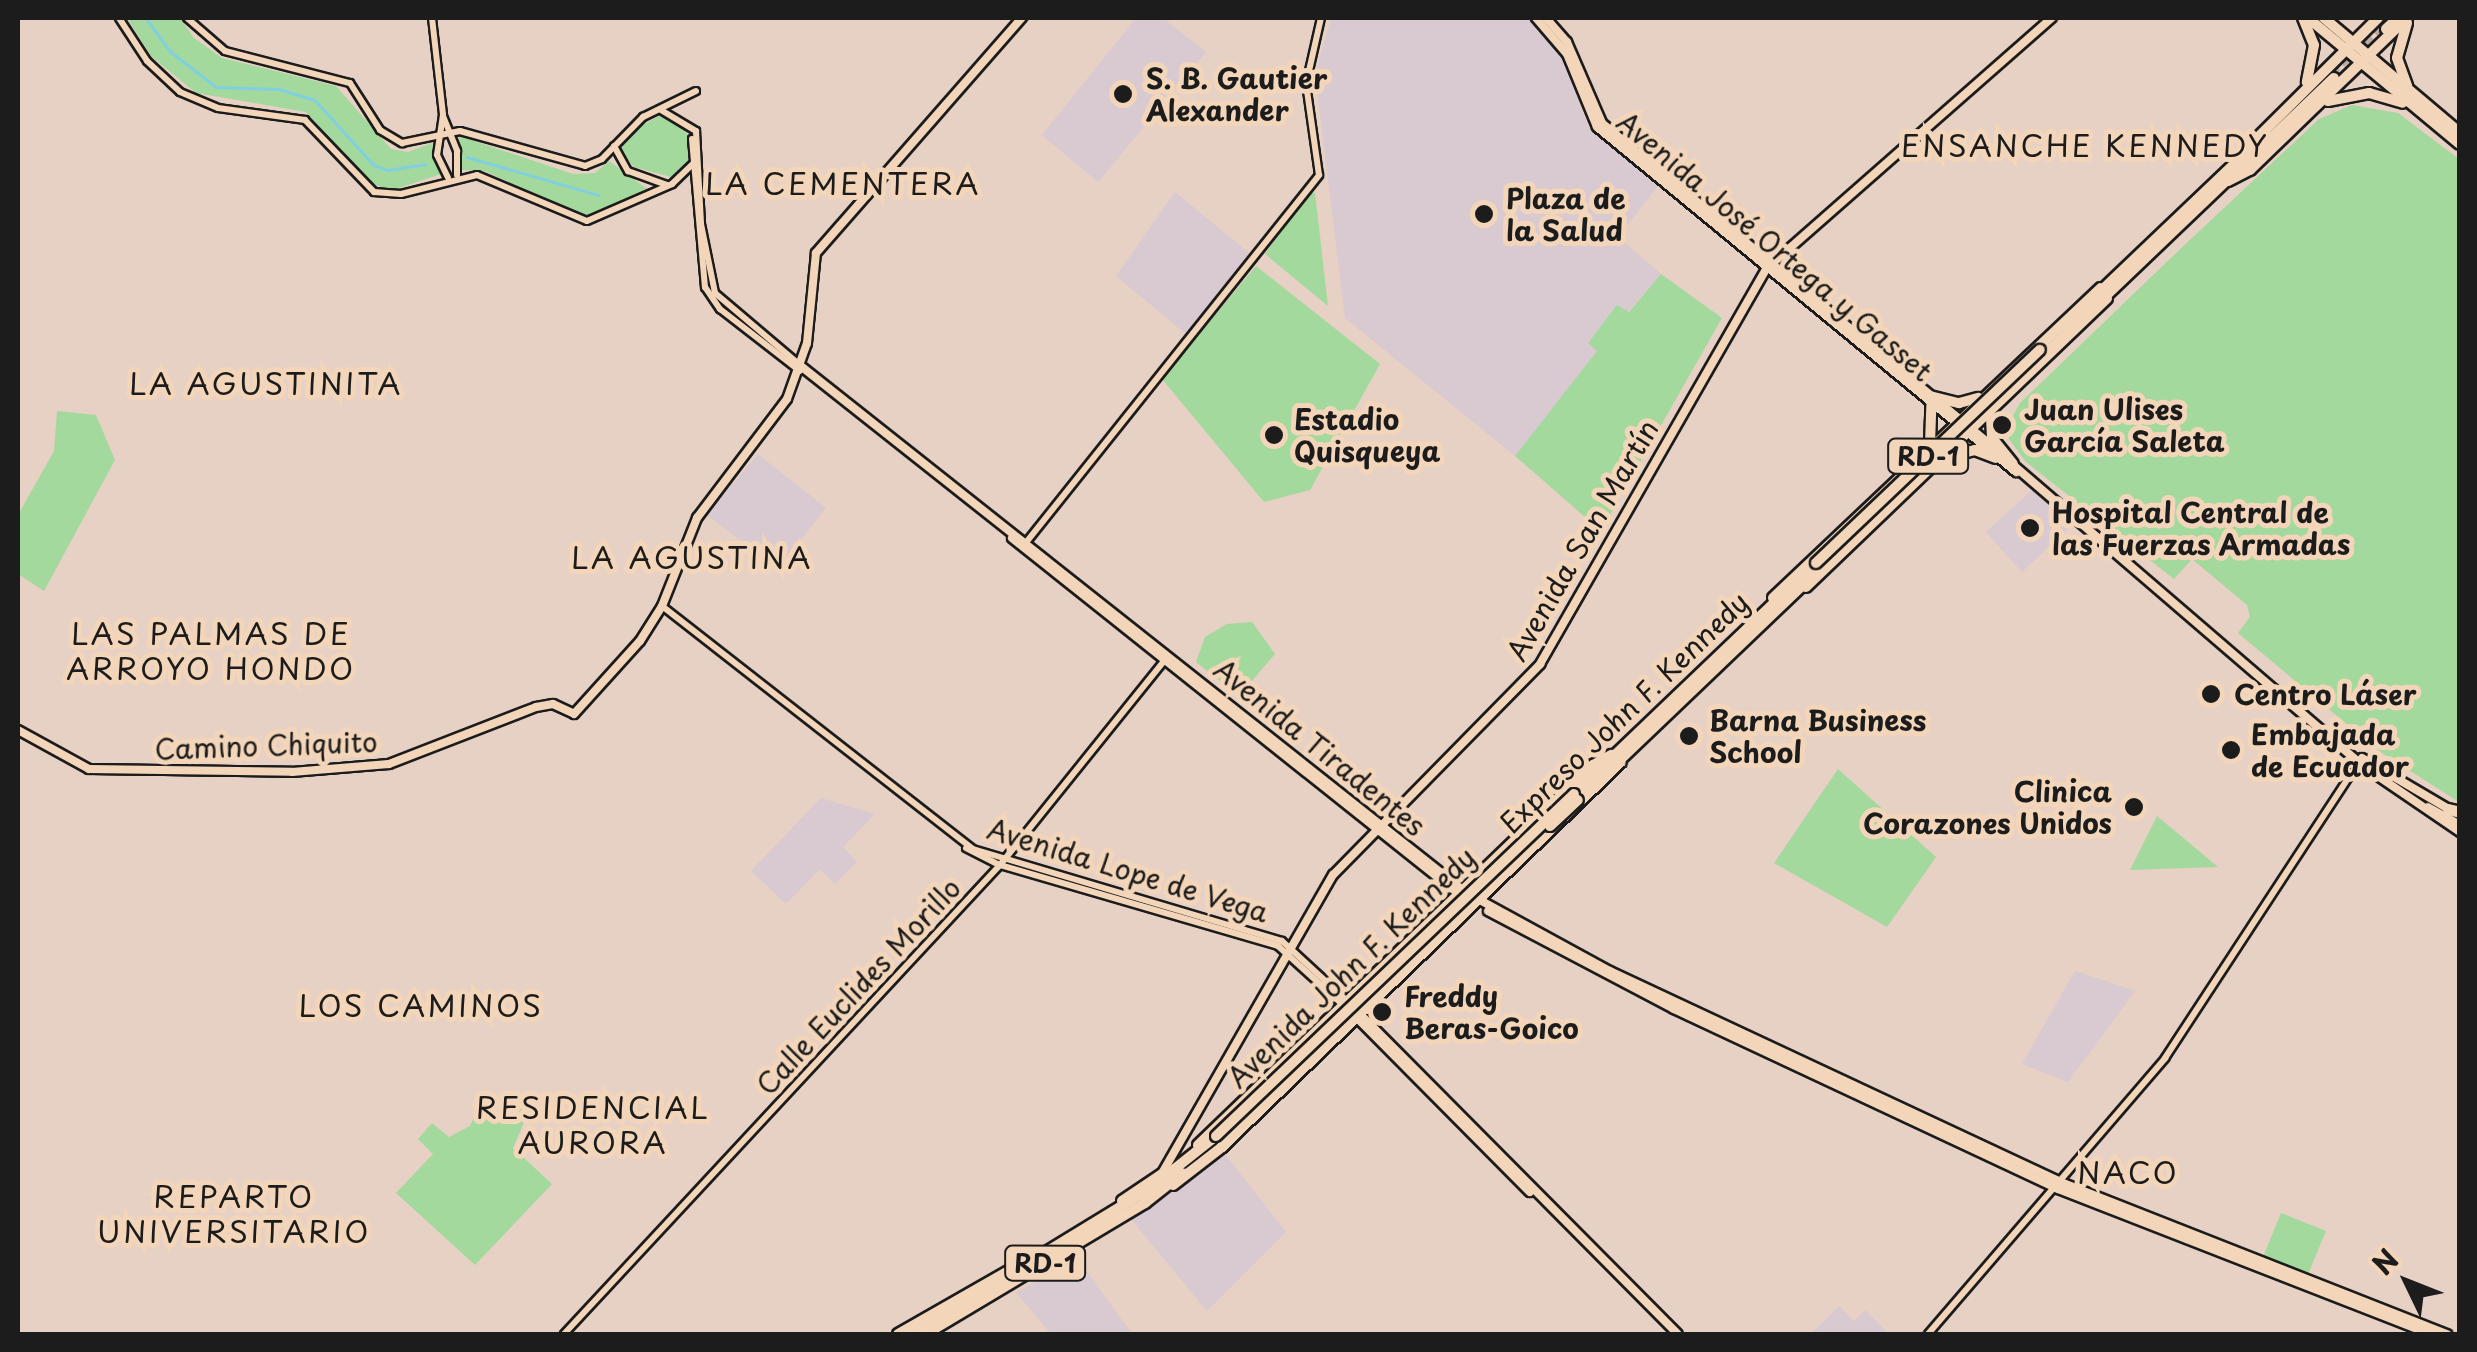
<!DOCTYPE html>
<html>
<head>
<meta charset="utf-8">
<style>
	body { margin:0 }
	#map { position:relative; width:2477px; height:1352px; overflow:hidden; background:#e7d0c4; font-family:"Playpen Sans",sans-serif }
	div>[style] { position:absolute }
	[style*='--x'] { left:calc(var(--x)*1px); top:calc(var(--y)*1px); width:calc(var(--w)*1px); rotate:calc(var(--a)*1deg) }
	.built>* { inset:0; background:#d9c9d0 }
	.green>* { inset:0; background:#a3d99d }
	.stream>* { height:2.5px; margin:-1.25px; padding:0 1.25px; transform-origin:1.25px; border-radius:1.25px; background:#81d0df }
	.trunk-tunnel>* { height:10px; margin-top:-5px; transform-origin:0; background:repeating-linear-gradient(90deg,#beaca2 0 10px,transparent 0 15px) }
	.roads { filter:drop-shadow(2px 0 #1c1c1c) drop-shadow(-2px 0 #1c1c1c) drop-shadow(0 2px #1c1c1c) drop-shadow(0 -2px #1c1c1c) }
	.tertiary>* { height:6px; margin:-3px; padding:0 3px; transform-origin:3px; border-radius:3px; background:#f3d6ba }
	.secondary>* { height:8px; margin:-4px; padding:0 4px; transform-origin:4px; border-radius:4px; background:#f3d6ba }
	.primary>* { height:10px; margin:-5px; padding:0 5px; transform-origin:5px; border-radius:5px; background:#f3d6ba }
	.trunk>* { height:10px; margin:-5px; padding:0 5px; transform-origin:5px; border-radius:5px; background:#f3d6ba }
	.motorway>* { height:11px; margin:-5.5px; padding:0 5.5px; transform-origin:5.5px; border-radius:5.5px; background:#f3d6ba }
	.bridges { filter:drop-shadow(2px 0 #1c1c1c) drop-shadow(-2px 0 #1c1c1c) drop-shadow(0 2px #1c1c1c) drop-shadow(0 -2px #1c1c1c) }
	.trunk-bridge>* { height:10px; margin:-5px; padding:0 5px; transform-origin:5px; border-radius:5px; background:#f3d6ba }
	.dots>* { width:28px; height:28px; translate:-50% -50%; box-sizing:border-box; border:5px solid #f3d6ba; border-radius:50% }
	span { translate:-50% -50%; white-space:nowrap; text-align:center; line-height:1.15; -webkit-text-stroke:10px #f3d6ba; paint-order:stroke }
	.shield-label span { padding:2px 8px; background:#f3d6ba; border:2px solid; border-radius:8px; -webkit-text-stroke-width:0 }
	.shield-label { font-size:25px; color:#1c1c1c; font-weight:700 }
	.poi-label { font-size:28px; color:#1c1c1c; font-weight:700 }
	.left { translate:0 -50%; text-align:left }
	.right { translate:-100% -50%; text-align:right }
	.street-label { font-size:28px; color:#1c1c1c }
	.neighbourhood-label { font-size:30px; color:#1c1c1c; letter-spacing:2.5px }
	.frame { position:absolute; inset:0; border:20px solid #1c1c1c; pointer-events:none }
	.north { position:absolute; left:2357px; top:1232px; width:100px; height:100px; -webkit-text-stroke:8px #f3d6ba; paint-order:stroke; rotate:313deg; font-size:28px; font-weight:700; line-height:40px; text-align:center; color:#1c1c1c }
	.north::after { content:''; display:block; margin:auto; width:35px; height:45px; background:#1c1c1c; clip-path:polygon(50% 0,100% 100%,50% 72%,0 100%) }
</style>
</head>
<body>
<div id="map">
	<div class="built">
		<div style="clip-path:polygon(1136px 18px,1163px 18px,1206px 52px,1098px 182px,1042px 135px)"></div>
		<div style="clip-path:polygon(1331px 18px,1529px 18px,1562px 58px,1589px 128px,1658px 186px,1618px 237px,1661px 274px,1628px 312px,1618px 306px,1588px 342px,1598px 350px,1515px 456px,1345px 318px,1315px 74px)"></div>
		<div style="clip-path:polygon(1175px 192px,1249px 253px,1186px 334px,1116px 276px)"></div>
		<div style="clip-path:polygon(758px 454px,826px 508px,778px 569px,707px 515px)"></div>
		<div style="clip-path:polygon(2032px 490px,2073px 524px,2022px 572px,1986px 532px)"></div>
		<div style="clip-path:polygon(821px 798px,875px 814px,843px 847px,857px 862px,835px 884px,820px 869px,786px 904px,751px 871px)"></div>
		<div style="clip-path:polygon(2075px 971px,2135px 991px,2068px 1082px,2022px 1064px)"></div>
		<div style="clip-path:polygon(1224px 1153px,1286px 1232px,1207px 1311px,1131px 1219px)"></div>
		<div style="clip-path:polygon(1078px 1259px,1132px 1334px,1051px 1334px,1016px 1292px)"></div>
		<div style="clip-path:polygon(1839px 1306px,1854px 1321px,1865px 1310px,1888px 1333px,1811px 1334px)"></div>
	</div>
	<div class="green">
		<div style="clip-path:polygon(127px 18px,180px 18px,194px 38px,222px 58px,336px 86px,391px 149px,408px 152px,432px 143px,441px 174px,390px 191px,366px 181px,306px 112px,196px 93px,151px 56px)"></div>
		<div style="clip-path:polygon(2352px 105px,2398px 113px,2459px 159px,2459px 802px,2379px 751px,2238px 633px,2250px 617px,2247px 605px,2192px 559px,2174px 579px,2026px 462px,2004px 432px,2020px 403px,2176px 253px,2319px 119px)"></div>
		<div style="clip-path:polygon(659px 116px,672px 117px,688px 135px,688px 167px,671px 177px,634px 167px,619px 149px,630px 132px)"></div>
		<div style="clip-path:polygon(459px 136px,573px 174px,595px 173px,609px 161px,647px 189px,598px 217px,578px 215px,485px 171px,462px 170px)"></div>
		<div style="clip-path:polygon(1310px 192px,1315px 193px,1328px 306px,1265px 254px)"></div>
		<div style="clip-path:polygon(1256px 266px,1380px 364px,1310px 490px,1264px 502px,1162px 379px)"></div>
		<div style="clip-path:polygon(1661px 274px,1722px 318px,1601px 531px,1515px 456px,1597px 351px,1588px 343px,1617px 305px,1629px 312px)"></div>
		<div style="clip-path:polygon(57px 411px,96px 415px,115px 460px,44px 591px,18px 574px,18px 515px,54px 451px)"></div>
		<div style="clip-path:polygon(1252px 622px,1275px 654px,1239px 696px,1196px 662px,1205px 637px,1227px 624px)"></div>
		<div style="clip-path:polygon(1838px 769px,1936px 857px,1887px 927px,1774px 863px)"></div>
		<div style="clip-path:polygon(2157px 816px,2218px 867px,2130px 870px)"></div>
		<div style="clip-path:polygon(515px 1103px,527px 1115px,513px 1148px,552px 1184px,475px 1265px,396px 1193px,433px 1154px,418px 1139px,432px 1123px,449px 1137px,470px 1126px,476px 1113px,484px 1119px)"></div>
		<div style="clip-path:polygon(2281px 1213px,2326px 1231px,2307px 1277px,2263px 1257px)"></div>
	</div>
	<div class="stream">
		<div style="--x:146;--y:18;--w:41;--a:54"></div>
		<div style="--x:170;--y:51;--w:58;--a:38"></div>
		<div style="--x:216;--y:87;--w:63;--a:1.8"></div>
		<div style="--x:279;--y:89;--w:38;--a:17"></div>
		<div style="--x:315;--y:100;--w:88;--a:47.8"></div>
		<div style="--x:374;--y:165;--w:15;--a:20"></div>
		<div style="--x:388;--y:170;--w:38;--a:-9"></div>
		<div style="--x:467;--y:157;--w:137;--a:16.1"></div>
	</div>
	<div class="trunk-tunnel">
		<div style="--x:2330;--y:73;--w:71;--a:-42.7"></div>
	</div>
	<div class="roads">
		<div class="tertiary">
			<div style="--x:119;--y:18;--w:51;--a:56.9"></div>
			<div style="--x:147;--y:61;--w:45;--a:43.2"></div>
			<div style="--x:180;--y:92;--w:41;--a:22.8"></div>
			<div style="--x:218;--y:108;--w:88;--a:7.9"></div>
			<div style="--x:305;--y:120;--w:100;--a:46.2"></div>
			<div style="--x:374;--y:192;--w:27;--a:4"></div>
			<div style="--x:401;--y:194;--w:78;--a:-14"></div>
			<div style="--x:477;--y:175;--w:119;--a:22.7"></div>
			<div style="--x:587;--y:221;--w:93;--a:-23.5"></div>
			<div style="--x:672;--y:184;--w:33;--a:-44"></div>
			<div style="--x:187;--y:18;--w:50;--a:41"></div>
			<div style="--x:225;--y:51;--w:129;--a:14.4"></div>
			<div style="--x:350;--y:83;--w:56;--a:57.4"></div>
			<div style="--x:380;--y:130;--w:26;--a:31"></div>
			<div style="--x:402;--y:143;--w:59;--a:-11.7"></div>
			<div style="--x:460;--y:131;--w:130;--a:15.6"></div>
			<div style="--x:585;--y:166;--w:18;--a:-22"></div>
			<div style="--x:602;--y:159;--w:59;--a:-45.7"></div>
			<div style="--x:643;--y:117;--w:59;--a:-26.1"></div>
			<div style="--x:432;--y:18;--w:98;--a:83.5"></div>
			<div style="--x:443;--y:115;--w:40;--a:98.5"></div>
			<div style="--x:437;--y:155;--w:25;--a:64"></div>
			<div style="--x:661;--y:110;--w:41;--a:31"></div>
			<div style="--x:696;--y:131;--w:93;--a:86.9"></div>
			<div style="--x:701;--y:224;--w:70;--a:78.5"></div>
			<div style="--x:715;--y:293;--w:111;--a:40.3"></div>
			<div style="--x:443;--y:116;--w:38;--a:68"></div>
			<div style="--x:457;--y:151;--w:24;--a:90"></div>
			<div style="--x:692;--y:139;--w:149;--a:85"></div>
			<div style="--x:705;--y:287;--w:27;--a:56"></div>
			<div style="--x:720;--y:309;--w:101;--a:37.8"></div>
			<div style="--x:614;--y:146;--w:29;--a:61"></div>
			<div style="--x:628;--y:171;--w:41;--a:19.7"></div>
			<div style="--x:1024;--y:545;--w:473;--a:-51.4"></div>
			<div style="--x:1319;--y:175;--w:92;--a:-98.1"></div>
			<div style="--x:1306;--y:84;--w:68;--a:-77.2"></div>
			<div style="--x:662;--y:606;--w:395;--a:38"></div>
			<div style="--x:973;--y:849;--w:322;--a:16.6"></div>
			<div style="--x:1282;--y:941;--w:87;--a:42.7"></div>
			<div style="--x:2428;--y:806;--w:37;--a:29"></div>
			<div style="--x:966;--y:848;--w:38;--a:27"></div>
			<div style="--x:1000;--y:865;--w:290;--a:16.2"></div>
			<div style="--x:1278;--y:946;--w:86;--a:42.2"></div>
			<div style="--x:564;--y:1334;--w:640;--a:-47.09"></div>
			<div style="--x:1000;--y:865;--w:268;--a:-51.2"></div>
			<div style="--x:1928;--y:1334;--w:364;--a:-49.3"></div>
			<div style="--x:2165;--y:1058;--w:354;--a:-56.8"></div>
		</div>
		<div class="secondary">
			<div style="--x:1536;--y:18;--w:48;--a:49.3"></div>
			<div style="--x:1567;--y:54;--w:79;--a:67.7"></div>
			<div style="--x:1597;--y:127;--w:543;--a:39.47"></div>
			<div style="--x:1546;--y:18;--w:32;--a:49"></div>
			<div style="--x:1567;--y:42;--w:88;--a:66.6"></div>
			<div style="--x:1602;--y:123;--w:514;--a:39.63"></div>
			<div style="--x:802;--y:367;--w:844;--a:38.36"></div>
			<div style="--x:2012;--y:464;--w:467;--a:40.7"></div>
			<div style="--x:2366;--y:768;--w:114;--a:34.2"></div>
			<div style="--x:1012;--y:538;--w:566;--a:38.55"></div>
			<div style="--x:18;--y:730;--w:81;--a:28.8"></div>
			<div style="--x:89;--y:769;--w:203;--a:0.8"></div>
			<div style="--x:292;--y:772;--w:97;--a:-4.7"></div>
			<div style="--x:389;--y:764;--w:158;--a:-21.2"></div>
			<div style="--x:536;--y:707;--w:17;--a:-10"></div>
			<div style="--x:553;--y:704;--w:23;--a:25"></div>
			<div style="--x:574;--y:714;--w:98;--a:-47.9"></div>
			<div style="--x:640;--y:641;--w:41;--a:-57.8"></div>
			<div style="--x:662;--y:606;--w:95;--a:-68.3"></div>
			<div style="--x:697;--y:518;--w:149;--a:-52.9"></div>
			<div style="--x:787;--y:399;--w:59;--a:-70.3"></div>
			<div style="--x:807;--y:343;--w:90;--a:-84.3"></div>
			<div style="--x:816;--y:253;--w:313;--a:-48.8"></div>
			<div style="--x:2362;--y:758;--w:104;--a:30.5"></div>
			<div style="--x:1476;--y:898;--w:153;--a:28.6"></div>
			<div style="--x:1610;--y:971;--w:500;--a:25.08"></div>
			<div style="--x:2063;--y:1183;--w:413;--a:21.5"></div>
			<div style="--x:1488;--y:911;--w:210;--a:27.8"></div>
			<div style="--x:1674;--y:1009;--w:424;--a:25.1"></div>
			<div style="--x:2058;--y:1189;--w:398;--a:21.3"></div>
			<div style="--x:1357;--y:1011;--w:455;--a:45.2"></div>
			<div style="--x:1353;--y:1014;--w:251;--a:45.2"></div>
			<div style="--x:1161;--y:1175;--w:346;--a:-60.2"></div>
			<div style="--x:1333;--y:875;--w:296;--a:-45.5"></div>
			<div style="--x:1540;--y:664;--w:456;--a:-60.2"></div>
			<div style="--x:1767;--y:268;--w:379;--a:-41.3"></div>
		</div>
		<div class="primary">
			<div style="--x:2303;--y:18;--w:29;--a:68"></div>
			<div style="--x:2314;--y:45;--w:38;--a:101"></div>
			<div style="--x:2308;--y:18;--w:197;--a:39.7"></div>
			<div style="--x:2324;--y:18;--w:178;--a:40.2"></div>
			<div style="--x:2407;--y:23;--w:36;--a:106"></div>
			<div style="--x:2397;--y:58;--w:30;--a:70"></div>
			<div style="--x:2328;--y:101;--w:42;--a:-11"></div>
			<div style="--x:2369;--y:93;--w:35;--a:16"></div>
			<div style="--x:2234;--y:161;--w:203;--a:-44.8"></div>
			<div style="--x:2228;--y:181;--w:25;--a:-27"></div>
			<div style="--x:2250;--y:170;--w:219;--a:-44.1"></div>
			<div style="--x:1930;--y:396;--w:30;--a:14"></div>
			<div style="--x:1959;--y:403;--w:20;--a:-15"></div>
			<div style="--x:1991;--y:418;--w:20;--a:87"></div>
			<div style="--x:1992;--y:438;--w:33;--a:51"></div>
			<div style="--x:1930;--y:444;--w:38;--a:-88"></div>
			<div style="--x:1955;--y:455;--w:21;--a:-14"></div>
			<div style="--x:1975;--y:450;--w:22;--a:21"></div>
			<div style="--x:1806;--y:587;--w:417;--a:-43.8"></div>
			<div style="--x:1773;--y:598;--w:451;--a:-43.4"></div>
			<div style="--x:1198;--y:1145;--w:548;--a:-43.89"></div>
			<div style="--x:1593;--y:765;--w:21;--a:-29"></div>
			<div style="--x:1173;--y:1185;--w:62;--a:-37.8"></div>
			<div style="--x:1222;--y:1147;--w:554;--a:-43.98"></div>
			<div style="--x:1122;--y:1201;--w:48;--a:-34"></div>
			<div style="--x:898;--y:1334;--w:129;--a:-29.7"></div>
		</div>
		<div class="trunk">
			<div style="--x:2386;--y:29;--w:16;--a:-43"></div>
			<div style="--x:2084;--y:307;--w:228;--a:-43.6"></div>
			<div style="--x:2044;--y:355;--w:401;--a:-43.7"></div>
			<div style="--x:1574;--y:794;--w:335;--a:-43.7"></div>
			<div style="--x:1578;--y:800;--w:337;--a:-43.7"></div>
			<div style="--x:912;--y:1334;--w:276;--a:-31.4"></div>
			<div style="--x:1148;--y:1190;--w:87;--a:-38.5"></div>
			<div style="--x:926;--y:1334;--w:255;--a:-30.9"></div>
			<div style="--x:1145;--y:1203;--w:48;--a:-38.3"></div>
		</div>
		<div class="motorway">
			<div style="--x:2448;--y:809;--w:12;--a:14"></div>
		</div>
	</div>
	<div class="bridges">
		<div class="trunk-bridge">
			<div style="--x:1816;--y:563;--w:309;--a:-43.6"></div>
			<div style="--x:1550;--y:826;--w:38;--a:-43"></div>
			<div style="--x:1216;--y:1136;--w:495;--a:-43.7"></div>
		</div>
	</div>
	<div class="dots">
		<div style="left:1123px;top:94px;background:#1c1c1c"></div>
		<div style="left:1484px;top:214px;background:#1c1c1c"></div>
		<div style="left:2002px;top:425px;background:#1c1c1c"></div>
		<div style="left:1274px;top:435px;background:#1c1c1c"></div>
		<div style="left:2030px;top:528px;background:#1c1c1c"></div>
		<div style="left:2211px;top:694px;background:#1c1c1c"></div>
		<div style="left:1689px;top:736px;background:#1c1c1c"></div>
		<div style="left:2231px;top:750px;background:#1c1c1c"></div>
		<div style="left:2134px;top:807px;background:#1c1c1c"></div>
		<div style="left:1382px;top:1012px;background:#1c1c1c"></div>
	</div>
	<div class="shield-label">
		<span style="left:1928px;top:456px">RD-1</span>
		<span style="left:1045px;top:1263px">RD-1</span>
	</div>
	<div class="poi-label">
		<span class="left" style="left:1146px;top:94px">S. B. Gautier<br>Alexander</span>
		<span class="left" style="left:1506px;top:214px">Plaza de<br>la Salud</span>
		<span class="left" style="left:2024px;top:425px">Juan Ulises<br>García Saleta</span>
		<span class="left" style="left:1294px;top:435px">Estadio<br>Quisqueya</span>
		<span class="left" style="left:2052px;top:528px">Hospital Central de<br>las Fuerzas Armadas</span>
		<span class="left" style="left:2234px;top:694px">Centro Láser</span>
		<span class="left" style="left:1709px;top:736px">Barna Business<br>School</span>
		<span class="left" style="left:2251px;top:750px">Embajada<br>de Ecuador</span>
		<span class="right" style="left:2112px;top:807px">Clinica<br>Corazones Unidos</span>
		<span class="left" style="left:1404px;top:1012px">Freddy<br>Beras-Goico</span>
	</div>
	<div class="street-label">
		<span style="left:1775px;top:246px;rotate:40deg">Avenida José Ortega y Gasset</span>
		<span style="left:1582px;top:540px;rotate:-60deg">Avenida San Martín</span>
		<span style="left:1624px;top:712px;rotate:-44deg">Expreso John F. Kennedy</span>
		<span style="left:266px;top:745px;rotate:-2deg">Camino Chiquito</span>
		<span style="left:1320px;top:747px;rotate:39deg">Avenida Tiradentes</span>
		<span style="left:1128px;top:870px;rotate:17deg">Avenida Lope de Vega</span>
		<span style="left:1351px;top:967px;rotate:-44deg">Avenida John F. Kennedy</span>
		<span style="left:858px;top:986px;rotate:-47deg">Calle Euclides Morillo</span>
	</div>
	<div class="neighbourhood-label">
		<span style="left:2085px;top:145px">ENSANCHE KENNEDY</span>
		<span style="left:843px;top:183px">LA CEMENTERA</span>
		<span style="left:266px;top:383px">LA AGUSTINITA</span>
		<span style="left:692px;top:557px">LA AGUSTINA</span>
		<span style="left:211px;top:650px">LAS PALMAS DE<br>ARROYO HONDO</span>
		<span style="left:421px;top:1005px">LOS CAMINOS</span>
		<span style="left:593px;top:1124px">RESIDENCIAL<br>AURORA</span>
		<span style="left:2128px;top:1172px">NACO</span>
		<span style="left:234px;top:1213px">REPARTO<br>UNIVERSITARIO</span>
	</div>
	<div class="frame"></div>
	<div class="north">N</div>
</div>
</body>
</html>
